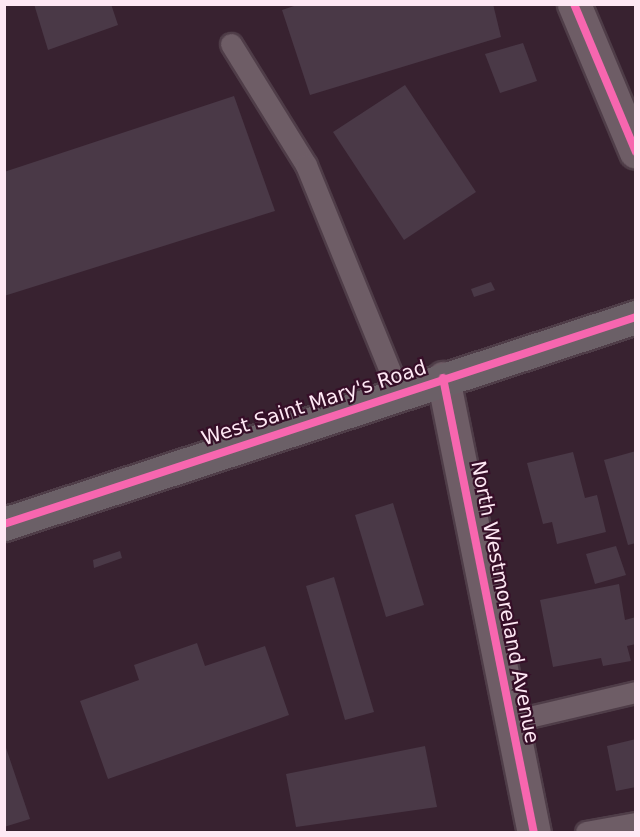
<!DOCTYPE html>
<html>
<head>
<meta charset="utf-8">
<style>
	body { margin:0 }
	#map { position:relative; width:640px; height:837px; overflow:hidden; background:#382230; font-family:"DejaVu Sans",sans-serif }
	div>[style] { position:absolute }
	[style*='--x'] { left:calc(var(--x)*1px); top:calc(var(--y)*1px); width:calc(var(--w)*1px); rotate:calc(var(--a)*1deg) }
	.building>* { inset:0; background:#4a3947 }
	.roads { filter:drop-shadow(2px 0 #4f3d48) drop-shadow(-2px 0 #4f3d48) drop-shadow(0 2px #4f3d48) drop-shadow(0 -2px #4f3d48) }
	.service>* { height:21px; margin:-10.5px; padding:0 10.5px; transform-origin:10.5px; border-radius:10.5px; background:#6e5d66 }
	.minor>* { height:33px; margin:-16.5px; padding:0 16.5px; transform-origin:16.5px; border-radius:16.5px; background:#6e5d66 }
	.secondary>* { height:33px; margin:-16.5px; padding:0 16.5px; transform-origin:16.5px; border-radius:16.5px; background:#6b6067 }
	.cycleway>* { height:8px; margin:-4px; padding:0 4px; transform-origin:4px; border-radius:4px; background:#f766af }
	span { translate:-50% -50%; white-space:nowrap; text-align:center; line-height:1.15; -webkit-text-stroke:4.5px #360f28; paint-order:stroke }
	.street-label { font-size:20px; color:#fee8f4 }
	.frame { position:absolute; inset:0; border:6px solid #fee8f4; pointer-events:none }
</style>
</head>
<body>
<div id="map">
	<div class="building">
		<div style="clip-path:polygon(34px 4px,111px 4px,118px 25px,48px 50px)"></div>
		<div style="clip-path:polygon(300px 4px,493px 4px,501px 37px,310px 95px,282px 10px)"></div>
		<div style="clip-path:polygon(523px 43px,537px 81px,500px 93px,485px 54px)"></div>
		<div style="clip-path:polygon(405px 85px,476px 192px,404px 240px,333px 132px)"></div>
		<div style="clip-path:polygon(234px 96px,275px 211px,4px 296px,4px 172px)"></div>
		<div style="clip-path:polygon(491px 282px,495px 290px,474px 297px,471px 289px)"></div>
		<div style="clip-path:polygon(636px 451px,636px 543px,628px 545px,604px 460px)"></div>
		<div style="clip-path:polygon(573px 452px,585px 498px,597px 495px,606px 532px,557px 544px,552px 522px,543px 524px,527px 463px)"></div>
		<div style="clip-path:polygon(393px 503px,424px 605px,386px 617px,355px 515px)"></div>
		<div style="clip-path:polygon(616px 546px,626px 575px,595px 584px,586px 554px)"></div>
		<div style="clip-path:polygon(120px 551px,122px 558px,94px 568px,93px 560px)"></div>
		<div style="clip-path:polygon(334px 577px,374px 712px,345px 720px,306px 586px)"></div>
		<div style="clip-path:polygon(619px 584px,625px 620px,636px 617px,636px 644px,627px 646px,631px 661px,603px 666px,601px 658px,553px 667px,540px 600px)"></div>
		<div style="clip-path:polygon(197px 643px,205px 666px,265px 646px,289px 715px,108px 779px,80px 701px,139px 680px,134px 665px)"></div>
		<div style="clip-path:polygon(636px 739px,636px 787px,616px 791px,607px 746px)"></div>
		<div style="clip-path:polygon(4px 742px,30px 819px,4px 827px)"></div>
		<div style="clip-path:polygon(425px 746px,437px 807px,296px 827px,286px 774px)"></div>
	</div>
	<div class="roads">
		<div class="service">
			<div style="--x:231;--y:44;--w:142;--a:58.2"></div>
			<div style="--x:306;--y:165;--w:246;--a:67.8"></div>
			<div style="--x:512;--y:721;--w:127;--a:-13.2"></div>
			<div style="--x:586;--y:832;--w:51;--a:-10.2"></div>
		</div>
		<div class="minor">
			<div style="--x:574;--y:4;--w:160;--a:67.3"></div>
			<div style="--x:443;--y:378;--w:463;--a:78.7"></div>
		</div>
		<div class="secondary">
			<div style="--x:4;--y:524;--w:665;--a:-18.14"></div>
		</div>
	</div>
	<div class="cycleway">
		<div style="--x:574;--y:4;--w:160;--a:67.3"></div>
		<div style="--x:443;--y:378;--w:463;--a:78.7"></div>
		<div style="--x:4;--y:524;--w:665;--a:-18.14"></div>
	</div>
	<div class="street-label">
		<span style="left:314px;top:403px;rotate:-18deg">West Saint Mary's Road</span>
		<span style="left:505px;top:602px;rotate:79deg">North Westmoreland Avenue</span>
	</div>
	<div class="frame"></div>
</div>
</body>
</html>
